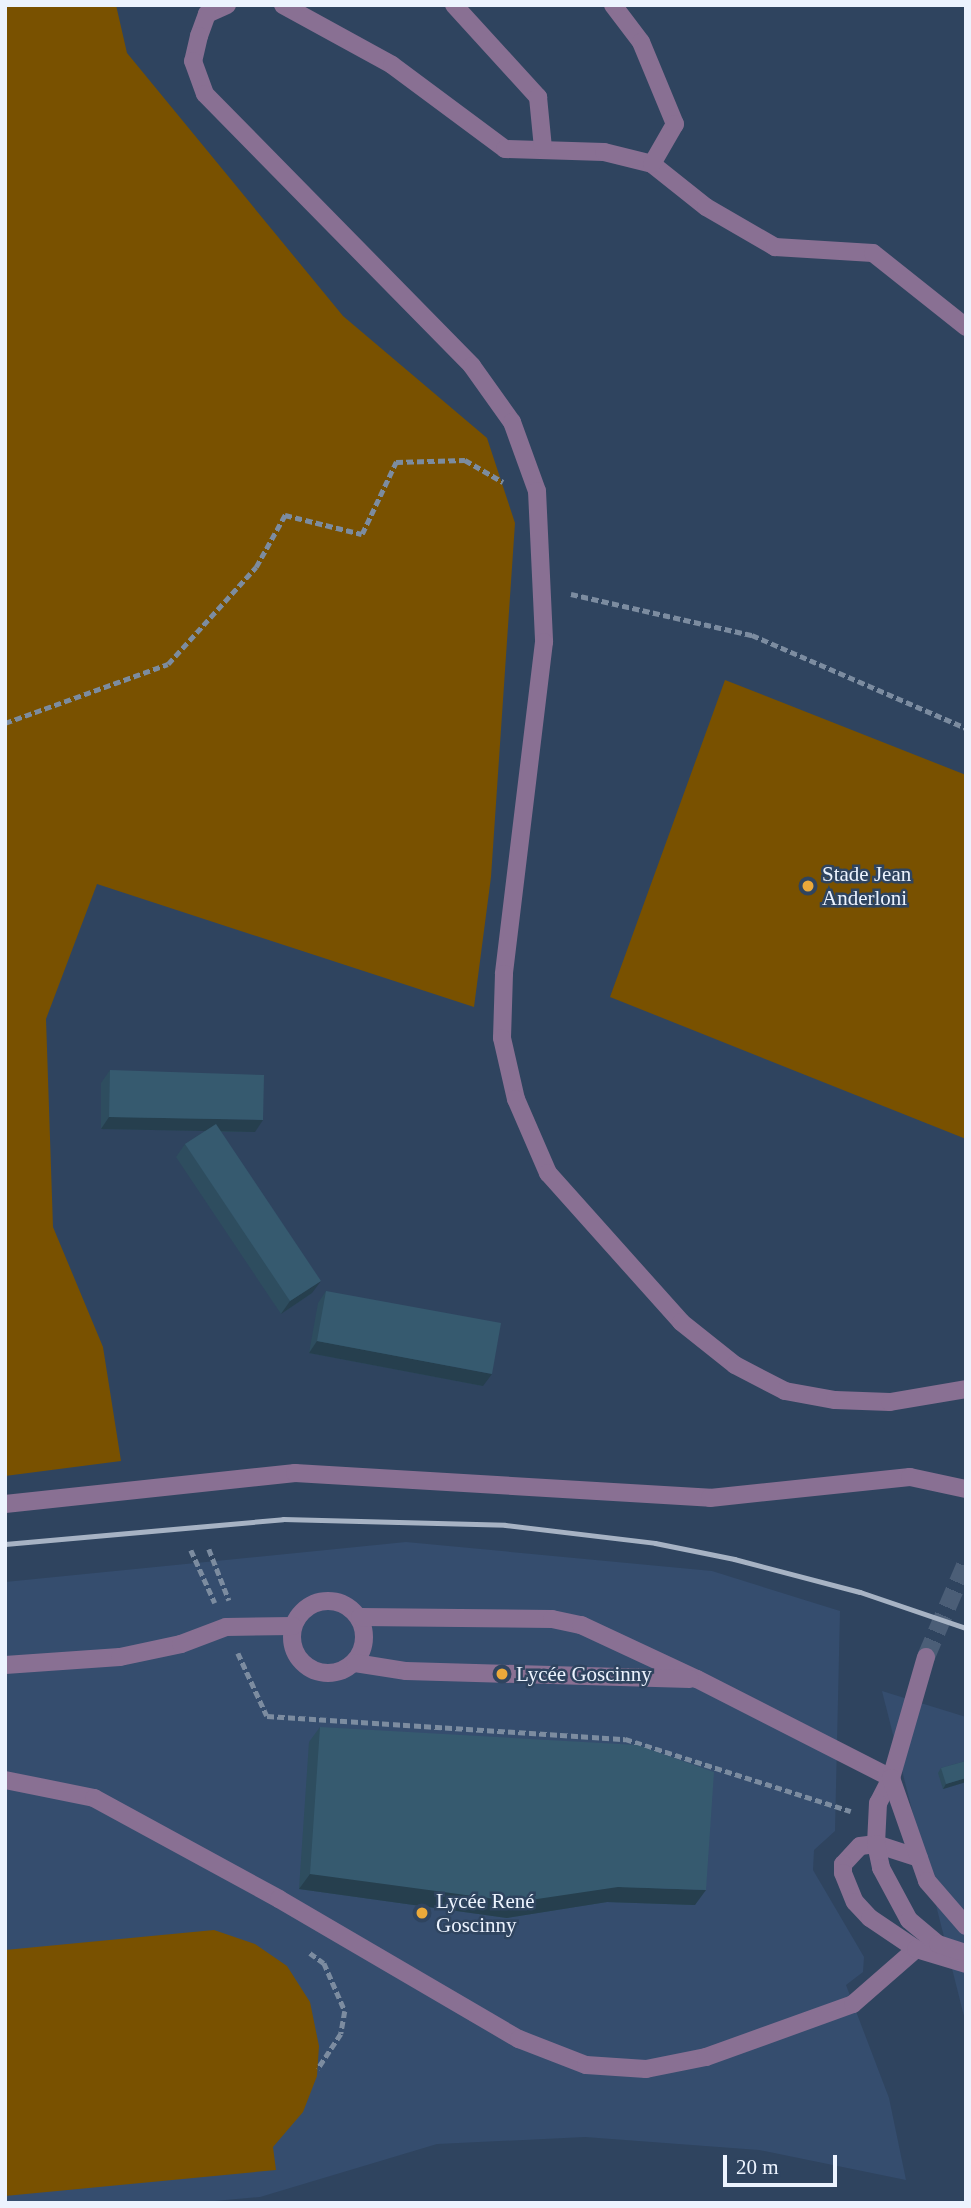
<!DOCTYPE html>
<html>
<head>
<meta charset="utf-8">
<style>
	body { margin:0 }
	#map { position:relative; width:971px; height:2208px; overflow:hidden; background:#2f445f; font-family:Georgia,serif }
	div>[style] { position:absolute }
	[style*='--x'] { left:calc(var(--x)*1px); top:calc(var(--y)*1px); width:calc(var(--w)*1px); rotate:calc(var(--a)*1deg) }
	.built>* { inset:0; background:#354d6e }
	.green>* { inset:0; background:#795100 }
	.minor-tunnel>* { height:18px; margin-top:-9px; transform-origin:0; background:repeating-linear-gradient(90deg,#4b5e77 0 18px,transparent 0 27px) }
	.path>* { height:4.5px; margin-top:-2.25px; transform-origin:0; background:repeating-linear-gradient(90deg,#7c8ca0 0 7px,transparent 0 10.5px) }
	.service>* { height:18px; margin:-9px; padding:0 9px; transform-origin:9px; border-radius:9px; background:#897093 }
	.service>.ring { margin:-9px; padding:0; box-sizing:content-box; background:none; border:18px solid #897093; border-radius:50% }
	.minor>* { height:18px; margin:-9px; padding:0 9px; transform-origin:9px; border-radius:9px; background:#897093 }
	.rail>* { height:5px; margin:-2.5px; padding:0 2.5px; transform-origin:2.5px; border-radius:2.5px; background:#a7b3c4 }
	.wall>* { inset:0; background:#2e4d5f }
	.shaded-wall>* { inset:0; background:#263f4e }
	.building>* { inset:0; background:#365a6f }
	.dots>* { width:19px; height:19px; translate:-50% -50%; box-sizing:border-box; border:4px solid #2f445f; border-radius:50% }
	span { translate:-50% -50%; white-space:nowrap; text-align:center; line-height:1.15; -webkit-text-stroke:5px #2f445f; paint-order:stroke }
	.poi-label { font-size:21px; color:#ecf3fe }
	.left { translate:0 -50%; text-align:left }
	.frame { position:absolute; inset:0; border:7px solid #ecf3fe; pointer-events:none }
	.scale { position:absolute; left:723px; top:2155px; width:114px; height:32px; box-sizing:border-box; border:4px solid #ecf3fe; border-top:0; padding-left:9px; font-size:21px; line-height:24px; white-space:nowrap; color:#ecf3fe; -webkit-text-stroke:5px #2f445f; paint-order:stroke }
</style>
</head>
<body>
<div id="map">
	<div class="built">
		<div style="clip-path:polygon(406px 1542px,712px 1571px,840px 1611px,835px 1831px,814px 1850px,813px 1870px,864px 1957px,863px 1972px,846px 1985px,889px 2098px,906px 2180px,759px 2150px,585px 2137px,437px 2144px,260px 2197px,193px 2203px,5px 2203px,5px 1582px)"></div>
		<div style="clip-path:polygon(882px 1691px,966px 1717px,966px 2024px)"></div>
	</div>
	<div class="green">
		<div style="clip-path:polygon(5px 5px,116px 5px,127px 53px,343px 316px,487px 438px,515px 523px,491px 877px,474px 1007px,97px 884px,46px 1019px,53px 1227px,103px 1347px,121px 1461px,5px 1476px)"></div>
		<div style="clip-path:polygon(725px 680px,966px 775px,966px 1139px,610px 997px)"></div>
		<div style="clip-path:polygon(214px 1930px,255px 1944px,287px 1966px,310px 2002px,319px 2046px,317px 2076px,303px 2112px,273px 2147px,276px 2170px,5px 2196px,5px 1950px)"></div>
	</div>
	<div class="minor-tunnel">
		<div style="--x:926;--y:1657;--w:102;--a:-66.9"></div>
	</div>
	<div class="path">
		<div style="--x:571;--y:594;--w:186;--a:12.8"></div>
		<div style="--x:752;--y:635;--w:233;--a:23.5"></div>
		<div style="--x:5;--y:723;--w:173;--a:-19.9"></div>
		<div style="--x:168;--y:664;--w:131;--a:-47.8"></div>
		<div style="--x:256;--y:567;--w:60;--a:-60.9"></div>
		<div style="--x:285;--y:515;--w:79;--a:13.9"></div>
		<div style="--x:362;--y:534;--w:80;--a:-64.7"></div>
		<div style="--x:396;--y:462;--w:69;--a:-1.7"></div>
		<div style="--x:465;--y:460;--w:44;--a:30.1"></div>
		<div style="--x:209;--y:1549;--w:55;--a:68.6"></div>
		<div style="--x:191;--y:1550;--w:58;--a:65.6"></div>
		<div style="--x:238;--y:1653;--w:69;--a:65.3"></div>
		<div style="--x:267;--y:1716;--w:359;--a:3.7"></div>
		<div style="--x:625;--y:1739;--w:237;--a:17.7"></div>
		<div style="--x:310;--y:1953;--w:17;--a:36"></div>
		<div style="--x:324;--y:1963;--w:52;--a:66.4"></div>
		<div style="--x:345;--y:2011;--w:23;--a:100"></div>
		<div style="--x:341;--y:2034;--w:42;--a:123.3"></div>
	</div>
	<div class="service">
		<div style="--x:227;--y:5;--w:22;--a:156"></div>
		<div style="--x:207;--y:14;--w:23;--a:110"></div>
		<div style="--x:199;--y:36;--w:26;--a:103"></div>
		<div style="--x:193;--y:61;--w:35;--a:70"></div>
		<div style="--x:205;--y:94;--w:381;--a:45.5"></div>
		<div style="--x:283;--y:5;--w:124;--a:28.8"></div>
		<div style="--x:392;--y:65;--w:141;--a:36.6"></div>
		<div style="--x:505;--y:149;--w:99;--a:1.7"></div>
		<div style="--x:604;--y:152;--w:49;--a:14"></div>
		<div style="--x:652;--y:164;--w:69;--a:38.5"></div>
		<div style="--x:706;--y:207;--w:80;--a:30.1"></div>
		<div style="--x:775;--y:247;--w:98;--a:3.5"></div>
		<div style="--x:873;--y:253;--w:119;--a:38.5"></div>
		<div style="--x:454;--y:5;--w:125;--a:47.6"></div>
		<div style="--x:538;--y:97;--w:51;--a:84.4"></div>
		<div style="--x:613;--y:5;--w:46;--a:52.9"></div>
		<div style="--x:641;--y:42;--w:89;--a:67.5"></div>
		<div style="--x:675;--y:124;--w:46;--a:119.9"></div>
		<div class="ring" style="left:292px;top:1601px;width:54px;height:54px"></div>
		<div style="--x:360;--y:1617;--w:192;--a:0.6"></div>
		<div style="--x:552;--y:1619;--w:30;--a:12"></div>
		<div style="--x:581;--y:1625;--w:128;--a:25"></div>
		<div style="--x:697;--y:1679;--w:218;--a:27"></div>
		<div style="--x:355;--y:1663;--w:52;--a:8.9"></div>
		<div style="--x:406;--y:1671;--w:284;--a:1.6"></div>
		<div style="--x:5;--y:1780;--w:91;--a:11.4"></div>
		<div style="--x:94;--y:1798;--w:211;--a:28.6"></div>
		<div style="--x:279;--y:1899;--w:278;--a:30.3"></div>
		<div style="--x:519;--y:2039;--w:72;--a:21.2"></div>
		<div style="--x:586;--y:2065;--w:60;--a:3.8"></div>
		<div style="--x:646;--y:2069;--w:61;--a:-11.3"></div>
		<div style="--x:706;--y:2057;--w:156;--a:-19.8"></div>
		<div style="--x:853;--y:2004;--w:84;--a:-41.1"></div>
		<div style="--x:919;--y:1858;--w:45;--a:-162"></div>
		<div style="--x:876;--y:1844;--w:16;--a:173"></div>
		<div style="--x:860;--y:1846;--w:25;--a:133"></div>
		<div style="--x:843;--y:1864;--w:9;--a:90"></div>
		<div style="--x:843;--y:1873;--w:31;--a:68"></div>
		<div style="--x:855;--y:1902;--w:22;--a:47"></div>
		<div style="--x:870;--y:1918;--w:55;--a:34"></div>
		<div style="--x:916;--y:1949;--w:52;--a:16.7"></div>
	</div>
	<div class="minor">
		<div style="--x:472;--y:366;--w:69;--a:54.5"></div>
		<div style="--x:512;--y:422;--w:73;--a:70.1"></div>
		<div style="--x:537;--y:491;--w:151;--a:87.3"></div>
		<div style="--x:544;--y:642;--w:334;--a:96.9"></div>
		<div style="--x:504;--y:974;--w:64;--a:91.8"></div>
		<div style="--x:502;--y:1038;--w:63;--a:77.1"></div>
		<div style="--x:516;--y:1099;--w:81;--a:66.6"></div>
		<div style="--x:548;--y:1173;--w:200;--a:48.2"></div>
		<div style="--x:681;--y:1322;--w:69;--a:38.5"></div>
		<div style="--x:735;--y:1365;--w:56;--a:27.5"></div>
		<div style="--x:785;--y:1391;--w:51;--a:10.2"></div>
		<div style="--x:835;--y:1400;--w:55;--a:2.1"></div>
		<div style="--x:890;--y:1402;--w:77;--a:-9.7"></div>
		<div style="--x:5;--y:1504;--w:292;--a:-6.1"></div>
		<div style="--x:295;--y:1473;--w:416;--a:3.4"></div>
		<div style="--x:710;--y:1498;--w:201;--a:-6"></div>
		<div style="--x:910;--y:1477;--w:57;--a:12.1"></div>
		<div style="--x:926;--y:1657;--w:126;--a:106.1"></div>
		<div style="--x:891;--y:1778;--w:28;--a:117"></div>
		<div style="--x:878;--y:1803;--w:41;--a:92.8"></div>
		<div style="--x:876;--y:1844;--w:25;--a:78"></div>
		<div style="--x:881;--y:1868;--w:59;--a:61.7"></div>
		<div style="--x:909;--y:1920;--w:38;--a:40"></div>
		<div style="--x:938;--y:1944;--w:29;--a:18"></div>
		<div style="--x:5;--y:1665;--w:115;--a:-4"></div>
		<div style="--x:120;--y:1657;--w:62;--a:-12"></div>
		<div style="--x:181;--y:1644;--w:48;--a:-20.7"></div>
		<div style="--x:226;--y:1627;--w:67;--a:-0.9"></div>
		<div style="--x:891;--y:1778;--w:109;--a:70.7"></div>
		<div style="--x:927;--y:1881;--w:60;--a:49.1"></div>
	</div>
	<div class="rail">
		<div style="--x:5;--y:1544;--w:279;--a:-5.1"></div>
		<div style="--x:283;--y:1519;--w:222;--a:1.5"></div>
		<div style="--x:505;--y:1525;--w:151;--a:6.8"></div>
		<div style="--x:655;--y:1543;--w:81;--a:11.4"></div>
		<div style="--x:734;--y:1559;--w:130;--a:14.7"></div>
		<div style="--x:860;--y:1592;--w:112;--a:18.8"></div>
	</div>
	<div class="wall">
		<div style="clip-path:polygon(110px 1070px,255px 1132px,220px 1132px,312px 1293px,281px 1314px,176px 1157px,185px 1144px,205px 1131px,101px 1129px,101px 1083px)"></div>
		<div style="clip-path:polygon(326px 1291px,483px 1386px,309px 1353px,318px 1303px)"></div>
		<div style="clip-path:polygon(320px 1727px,695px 1905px,607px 1902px,507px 1918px,299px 1889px,309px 1742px)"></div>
		<div style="clip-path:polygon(966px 1761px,966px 1782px,943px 1789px,938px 1773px,941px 1768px)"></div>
	</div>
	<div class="shaded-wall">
		<div style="clip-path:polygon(109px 1117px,263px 1120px,255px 1132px,101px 1129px)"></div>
		<div style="clip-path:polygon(321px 1281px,312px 1293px,281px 1314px,290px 1301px)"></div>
		<div style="clip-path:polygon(317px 1341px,492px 1374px,483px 1386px,309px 1353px)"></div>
		<div style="clip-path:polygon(966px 1778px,966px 1782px,943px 1789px,946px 1784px)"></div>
		<div style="clip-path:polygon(310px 1874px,618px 1887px,706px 1890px,695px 1905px,607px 1902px,507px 1918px,299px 1889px)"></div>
	</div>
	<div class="building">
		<div style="clip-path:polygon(110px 1070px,264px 1075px,263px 1120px,109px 1117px)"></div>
		<div style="clip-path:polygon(216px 1124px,321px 1281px,290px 1301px,185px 1144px)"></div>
		<div style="clip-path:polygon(326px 1291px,501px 1323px,492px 1374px,317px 1341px)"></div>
		<div style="clip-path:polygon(320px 1727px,637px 1745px,714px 1772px,706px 1890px,618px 1887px,517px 1902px,310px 1874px)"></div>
		<div style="clip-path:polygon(966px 1761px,966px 1778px,946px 1784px,941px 1768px)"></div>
	</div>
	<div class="dots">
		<div style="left:808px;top:886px;background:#eba93a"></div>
		<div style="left:502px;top:1674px;background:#eba93a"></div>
		<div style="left:422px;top:1913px;background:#eba93a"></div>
	</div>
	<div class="poi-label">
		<span class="left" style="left:822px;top:886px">Stade Jean<br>Anderloni</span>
		<span class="left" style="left:516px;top:1674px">Lycée Goscinny</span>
		<span class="left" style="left:436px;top:1913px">Lycée René<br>Goscinny</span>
	</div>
	<div class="frame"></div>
	<div class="scale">20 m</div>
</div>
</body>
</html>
